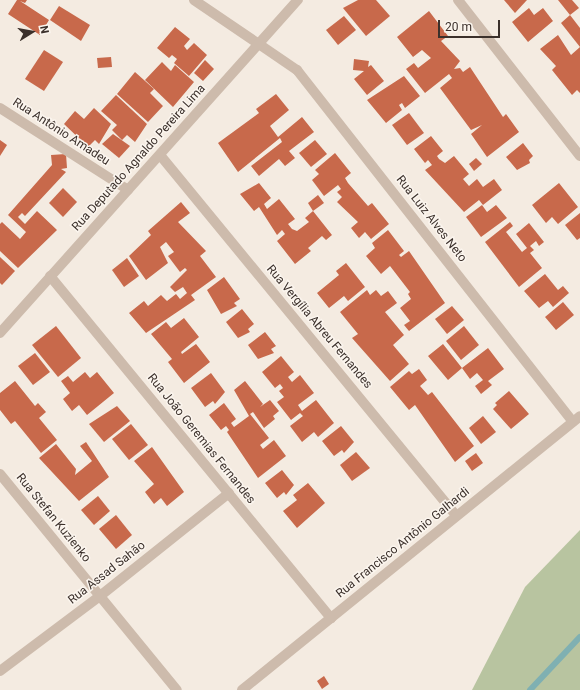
<!DOCTYPE html>
<html>
<head>
<meta charset="utf-8">
<style>
	body { margin:0 }
	#map { position:relative; width:580px; height:690px; overflow:hidden; background:#f4ebe1; font-family:Roboto,sans-serif }
	div>[style] { position:absolute }
	[style*='--x'] { left:calc(var(--x)*1px); top:calc(var(--y)*1px); width:calc(var(--w)*1px); rotate:calc(var(--a)*1deg) }
	.green>* { inset:0; background:#b8c4a0 }
	.stream>* { height:6px; margin:-3px; padding:0 3px; transform-origin:3px; border-radius:3px; background:#7fb0b2 }
	.building>* { inset:0; background:#c8694b }
	.minor>* { height:10px; margin:-5px; padding:0 5px; transform-origin:5px; border-radius:5px; background:#cdbbac }
	span { translate:-50% -50%; white-space:nowrap; text-align:center; line-height:1.15; -webkit-text-stroke:3px #fbf5ee; paint-order:stroke }
	.street-label { font-size:12px; color:#3b302b }
	.north { position:absolute; left:12px; top:12px; width:40px; height:40px; -webkit-text-stroke:3px #fbf5ee; paint-order:stroke; rotate:79deg; font-size:11px; font-weight:700; line-height:16px; text-align:center; color:#3b302b }
	.north::after { content:''; display:block; margin:auto; width:14px; height:18px; background:#3b302b; clip-path:polygon(50% 0,100% 100%,50% 72%,0 100%) }
	.scale { position:absolute; left:438px; top:20px; width:62px; height:18px; box-sizing:border-box; border:2px solid #3b302b; border-top:0; padding-left:5px; font-size:12px; line-height:14px; white-space:nowrap; color:#3b302b; -webkit-text-stroke:3px #fbf5ee; paint-order:stroke }
</style>
</head>
<body>
<div id="map">
	<div class="green">
		<div style="clip-path:polygon(580px 530px,580px 690px,472px 690px,525px 587px)"></div>
	</div>
	<div class="stream">
		<div style="--x:530;--y:690;--w:73;--a:-46.7"></div>
	</div>
	<div class="building">
		<div style="clip-path:polygon(17px 0,27px 0,25px 3px,20px 1px,49px 20px,40px 35px,8px 14px)"></div>
		<div style="clip-path:polygon(358px 0,376px 0,390px 16px,366px 36px,343px 8px)"></div>
		<div style="clip-path:polygon(504px 0,527px 0,515px 13px)"></div>
		<div style="clip-path:polygon(558px 0,572px 0,579px 8px,570px 15px)"></div>
		<div style="clip-path:polygon(59px 6px,90px 25px,81px 41px,50px 20px)"></div>
		<div style="clip-path:polygon(529px 8px,534px 15px,543px 8px,553px 21px,528px 42px,512px 22px)"></div>
		<div style="clip-path:polygon(429px 11px,448px 36px,441px 41px,460px 61px,454px 69px,460px 68px,463px 72px,470px 67px,503px 117px,506px 114px,519px 132px,487px 157px,471px 134px,482px 125px,471px 130px,440px 88px,452px 78px,449px 74px,425px 93px,406px 69px,414px 63px,418px 68px,431px 58px,422px 50px,413px 57px,397px 37px)"></div>
		<div style="clip-path:polygon(570px 15px,580px 28px,580px 47px,561px 23px)"></div>
		<div style="clip-path:polygon(344px 16px,356px 30px,338px 45px,326px 30px)"></div>
		<div style="clip-path:polygon(175px 27px,190px 39px,184px 46px,187px 50px,194px 43px,207px 55px,189px 76px,174px 63px,177px 59px,172px 55px,169px 58px,157px 48px)"></div>
		<div style="clip-path:polygon(558px 35px,571px 55px,580px 47px,580px 93px,577px 90px,572px 95px,552px 70px,556px 66px,540px 49px)"></div>
		<div style="clip-path:polygon(44px 50px,63px 62px,44px 91px,25px 79px)"></div>
		<div style="clip-path:polygon(111px 57px,112px 67px,98px 68px,97px 58px)"></div>
		<div style="clip-path:polygon(354px 59px,369px 61px,368px 67px,371px 65px,384px 81px,367px 95px,354px 79px,364px 71px,353px 70px)"></div>
		<div style="clip-path:polygon(205px 60px,214px 69px,203px 81px,194px 73px)"></div>
		<div style="clip-path:polygon(162px 62px,171px 71px,175px 65px,194px 82px,173px 107px,145px 80px)"></div>
		<div style="clip-path:polygon(135px 72px,154px 89px,150px 93px,163px 106px,148px 122px,117px 94px)"></div>
		<div style="clip-path:polygon(404px 76px,420px 96px,405px 108px,402px 103px,399px 105px,402px 110px,386px 123px,367px 100px)"></div>
		<div style="clip-path:polygon(276px 94px,289px 110px,270px 126px,278px 137px,302px 117px,314px 132px,289px 151px,295px 158px,285px 166px,279px 159px,259px 176px,251px 166px,282px 142px,280px 138px,238px 172px,218px 143px,259px 113px,256px 109px)"></div>
		<div style="clip-path:polygon(116px 95px,147px 124px,135px 142px,127px 135px,122px 140px,112px 130px,117px 125px,101px 111px)"></div>
		<div style="clip-path:polygon(94px 108px,111px 124px,99px 144px,95px 140px,88px 147px,64px 124px,75px 111px,84px 119px)"></div>
		<div style="clip-path:polygon(409px 113px,424px 133px,407px 145px,392px 125px)"></div>
		<div style="clip-path:polygon(113px 134px,130px 146px,119px 158px,102px 144px)"></div>
		<div style="clip-path:polygon(431px 136px,443px 151px,437px 156px,439px 159px,445px 163px,454px 156px,469px 174px,463px 179px,469px 186px,477px 179px,483px 187px,494px 179px,502px 190px,483px 205px,479px 200px,464px 212px,425px 170px,432px 165px,428px 160px,425px 163px,414px 149px)"></div>
		<div style="clip-path:polygon(0 140px,7px 145px,0 156px)"></div>
		<div style="clip-path:polygon(315px 140px,327px 154px,311px 167px,299px 153px)"></div>
		<div style="clip-path:polygon(523px 143px,533px 156px,529px 160px,530px 163px,517px 170px,506px 157px)"></div>
		<div style="clip-path:polygon(335px 153px,351px 173px,345px 178px,348px 183px,368px 206px,372px 203px,389px 224px,371px 239px,365px 232px,359px 238px,351px 228px,358px 222px,337px 202px,342px 197px,337px 192px,341px 189px,338px 185px,324px 196px,312px 180px,319px 174px,315px 170px)"></div>
		<div style="clip-path:polygon(66px 154px,67px 168px,61px 169px,66px 172px,25px 216px,22px 213px,18px 217px,25px 224px,37px 211px,57px 230px,18px 268px,0 251px,0 224px,2px 222px,20px 239px,26px 232px,8px 215px,52px 165px,51px 155px)"></div>
		<div style="clip-path:polygon(476px 158px,482px 164px,474px 171px,469px 164px)"></div>
		<div style="clip-path:polygon(259px 183px,271px 198px,264px 204px,267px 209px,279px 199px,295px 219px,288px 224px,292px 229px,297px 231px,309px 222px,305px 218px,313px 211px,332px 235px,326px 240px,322px 236px,308px 248px,311px 251px,295px 264px,277px 241px,285px 234px,282px 230px,277px 235px,259px 207px,254px 211px,240px 194px)"></div>
		<div style="clip-path:polygon(559px 183px,578px 207px,558px 224px,552px 217px,546px 223px,532px 205px)"></div>
		<div style="clip-path:polygon(63px 188px,77px 202px,63px 217px,49px 203px)"></div>
		<div style="clip-path:polygon(318px 195px,324px 203px,313px 211px,308px 203px)"></div>
		<div style="clip-path:polygon(181px 202px,190px 213px,178px 222px,206px 251px,200px 256px,216px 277px,191px 295px,195px 300px,146px 333px,129px 313px,144px 301px,148px 306px,161px 295px,167px 301px,176px 294px,180px 299px,187px 293px,183px 287px,175px 292px,170px 287px,187px 270px,185px 268px,180px 272px,168px 256px,174px 252px,166px 242px,160px 247px,168px 263px,146px 280px,129px 256px,151px 235px,148px 231px)"></div>
		<div style="clip-path:polygon(482px 205px,487px 212px,496px 205px,507px 218px,481px 237px,466px 217px)"></div>
		<div style="clip-path:polygon(580px 213px,580px 238px,577px 240px,565px 225px)"></div>
		<div style="clip-path:polygon(510px 222px,513px 226px,506px 232px,522px 252px,527px 248px,516px 234px,529px 223px,544px 242px,539px 246px,536px 241px,530px 246px,534px 250px,530px 253px,542px 268px,519px 287px,485px 242px)"></div>
		<div style="clip-path:polygon(388px 230px,404px 251px,399px 255px,401px 257px,409px 251px,445px 303px,409px 331px,404px 325px,410px 321px,400px 308px,411px 299px,408px 294px,410px 292px,390px 266px,381px 274px,366px 256px,375px 248px,372px 243px)"></div>
		<div style="clip-path:polygon(0 257px,15px 271px,2px 285px,0 283px)"></div>
		<div style="clip-path:polygon(127px 258px,139px 276px,124px 287px,112px 270px)"></div>
		<div style="clip-path:polygon(346px 263px,365px 287px,348px 301px,344px 296px,329px 308px,317px 293px,339px 275px,336px 271px)"></div>
		<div style="clip-path:polygon(545px 274px,558px 290px,563px 286px,569px 293px,553px 307px,548px 301px,539px 308px,524px 291px)"></div>
		<div style="clip-path:polygon(224px 277px,240px 299px,234px 303px,237px 306px,221px 314px,207px 290px)"></div>
		<div style="clip-path:polygon(367px 290px,370px 295px,376px 290px,381px 296px,388px 291px,397px 303px,385px 312px,404px 335px,393px 345px,409px 364px,390px 381px,352px 338px,358px 334px,340px 312px)"></div>
		<div style="clip-path:polygon(563px 302px,574px 315px,556px 330px,545px 317px)"></div>
		<div style="clip-path:polygon(452px 306px,464px 320px,447px 334px,435px 319px)"></div>
		<div style="clip-path:polygon(242px 309px,254px 324px,248px 329px,250px 332px,238px 338px,226px 322px)"></div>
		<div style="clip-path:polygon(184px 318px,199px 337px,181px 352px,182px 354px,196px 344px,210px 362px,184px 383px,168px 362px,172px 359px,151px 334px,166px 322px,171px 328px)"></div>
		<div style="clip-path:polygon(56px 326px,81px 358px,58px 377px,32px 345px)"></div>
		<div style="clip-path:polygon(464px 326px,479px 345px,461px 360px,446px 341px)"></div>
		<div style="clip-path:polygon(265px 332px,276px 346px,271px 349px,274px 353px,258px 359px,248px 345px)"></div>
		<div style="clip-path:polygon(443px 344px,462px 368px,488px 348px,504px 369px,488px 381px,492px 385px,481px 394px,475px 386px,483px 380px,477px 373px,470px 379px,462px 368px,448px 380px,428px 356px)"></div>
		<div style="clip-path:polygon(35px 353px,50px 372px,33px 385px,18px 366px)"></div>
		<div style="clip-path:polygon(281px 356px,294px 372px,288px 377px,292px 382px,300px 375px,314px 393px,298px 405px,302px 411px,316px 400px,334px 423px,318px 437px,314px 432px,302px 442px,290px 426px,303px 416px,300px 413px,291px 420px,277px 402px,284px 397px,279px 391px,283px 388px,280px 384px,275px 388px,262px 372px)"></div>
		<div style="clip-path:polygon(419px 369px,427px 380px,420px 386px,428px 395px,432px 392px,474px 446px,455px 462px,415px 405px,409px 410px,390px 387px,409px 371px,412px 374px)"></div>
		<div style="clip-path:polygon(85px 372px,90px 378px,97px 372px,114px 393px,87px 415px,79px 405px,72px 411px,63px 399px,70px 393px,61px 381px,68px 376px,73px 382px)"></div>
		<div style="clip-path:polygon(211px 373px,225px 392px,215px 404px,213px 401px,205px 407px,191px 388px)"></div>
		<div style="clip-path:polygon(15px 381px,35px 406px,38px 403px,46px 412px,39px 418px,57px 440px,41px 453px,15px 421px,11px 424px,0 410px,0 393px)"></div>
		<div style="clip-path:polygon(245px 381px,263px 404px,260px 407px,270px 400px,279px 411px,273px 416px,275px 419px,264px 428px,253px 412px,250px 414px,269px 438px,260px 445px,263px 449px,274px 440px,286px 456px,258px 478px,227px 432px,229px 430px,226px 426px,221px 430px,209px 415px,224px 403px,236px 419px,231px 423px,234px 427px,249px 416px,234px 390px)"></div>
		<div style="clip-path:polygon(509px 391px,529px 414px,511px 429px,493px 409px,497px 405px,495px 403px)"></div>
		<div style="clip-path:polygon(117px 406px,130px 421px,104px 442px,89px 424px)"></div>
		<div style="clip-path:polygon(483px 416px,496px 432px,481px 444px,469px 428px)"></div>
		<div style="clip-path:polygon(131px 424px,148px 445px,129px 460px,112px 439px)"></div>
		<div style="clip-path:polygon(341px 426px,354px 442px,344px 453px,342px 450px,334px 456px,322px 441px)"></div>
		<div style="clip-path:polygon(86px 442px,109px 477px,79px 501px,39px 458px,56px 444px,76px 469px,75px 475px,92px 461px,80px 446px)"></div>
		<div style="clip-path:polygon(152px 447px,184px 492px,167px 506px,161px 498px,154px 504px,145px 492px,154px 484px,134px 461px)"></div>
		<div style="clip-path:polygon(356px 452px,370px 468px,352px 481px,340px 465px)"></div>
		<div style="clip-path:polygon(476px 453px,483px 463px,472px 471px,465px 461px)"></div>
		<div style="clip-path:polygon(282px 470px,294px 485px,286px 495px,284px 492px,277px 498px,265px 483px)"></div>
		<div style="clip-path:polygon(308px 483px,325px 503px,297px 528px,283px 511px,297px 500px,293px 495px)"></div>
		<div style="clip-path:polygon(98px 496px,110px 511px,94px 525px,81px 510px)"></div>
		<div style="clip-path:polygon(116px 515px,132px 535px,116px 549px,99px 529px)"></div>
		<div style="clip-path:polygon(324px 676px,329px 684px,322px 689px,317px 681px)"></div>
	</div>
	<div class="minor">
		<div style="--x:194;--y:0;--w:125;--a:34.2"></div>
		<div style="--x:297;--y:70;--w:447;--a:51.9"></div>
		<div style="--x:458;--y:0;--w:198;--a:52"></div>
		<div style="--x:0;--y:108;--w:152;--a:32.6"></div>
		<div style="--x:160;--y:155;--w:467;--a:50.6"></div>
		<div style="--x:50;--y:276;--w:443;--a:50.6"></div>
		<div style="--x:0;--y:333;--w:447;--a:-48.2"></div>
		<div style="--x:0;--y:474;--w:279;--a:50.7"></div>
		<div style="--x:0;--y:671;--w:125;--a:-36.9"></div>
		<div style="--x:100;--y:596;--w:165;--a:-38.6"></div>
		<div style="--x:242;--y:690;--w:435;--a:-39"></div>
	</div>
	<div class="street-label">
		<span style="left:61px;top:132px;rotate:33deg">Rua Antônio Amadeu</span>
		<span style="left:139px;top:158px;rotate:-48deg">Rua Deputado Agnaldo Pereira Lima</span>
		<span style="left:431px;top:219px;rotate:52deg">Rua Luiz Alves Neto</span>
		<span style="left:319px;top:327px;rotate:50deg">Rua Vergília Abreu Fernandes</span>
		<span style="left:201px;top:439px;rotate:51deg">Rua João Geremias Fernandes</span>
		<span style="left:53px;top:518px;rotate:51deg">Rua Stefan Kuzienko</span>
		<span style="left:403px;top:543px;rotate:-39deg">Rua Francisco Antônio Galhardi</span>
		<span style="left:107px;top:573px;rotate:-38deg">Rua Assad Sahão</span>
	</div>
	<div class="north">N</div>
	<div class="scale">20 m</div>
</div>
</body>
</html>
